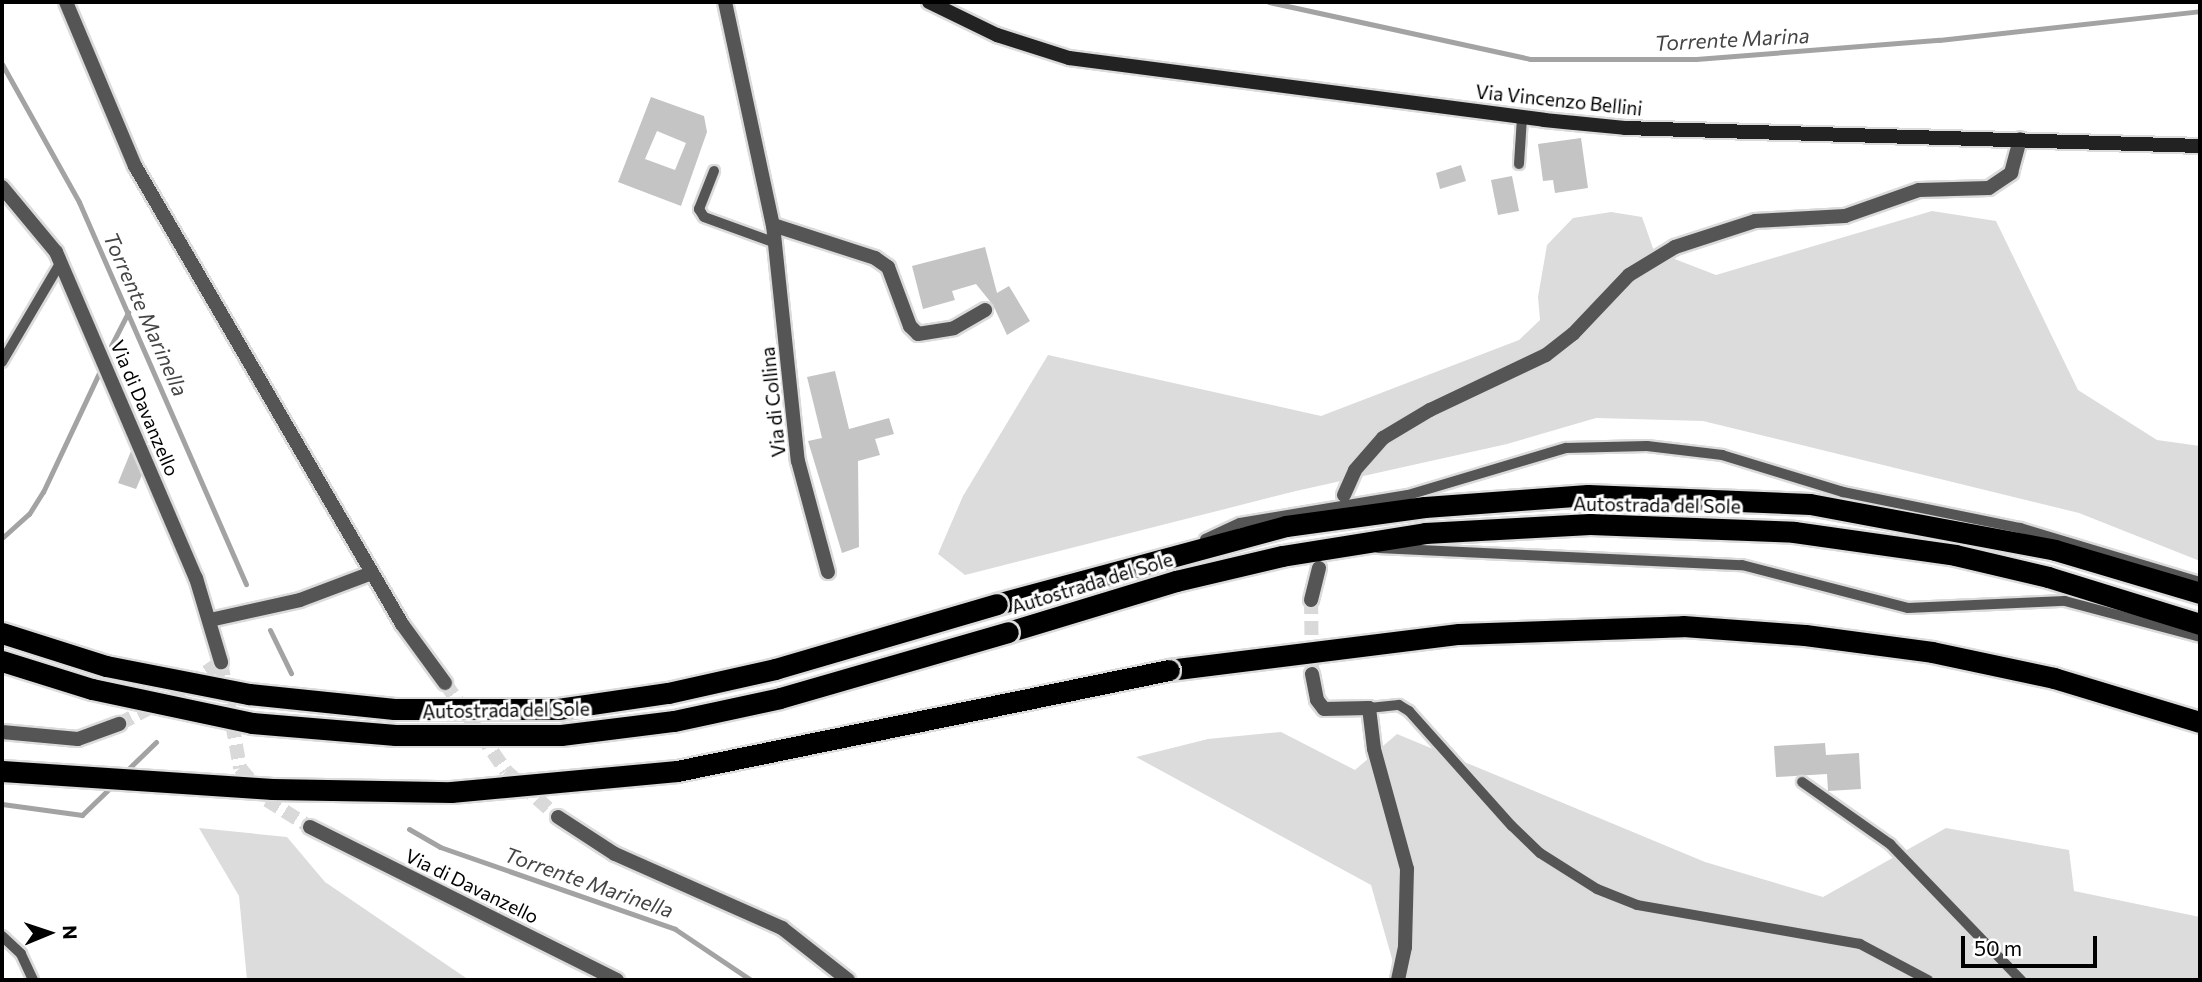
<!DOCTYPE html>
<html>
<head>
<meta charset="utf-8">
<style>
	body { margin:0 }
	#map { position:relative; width:2202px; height:982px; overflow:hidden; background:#fff; font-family:Commissioner,sans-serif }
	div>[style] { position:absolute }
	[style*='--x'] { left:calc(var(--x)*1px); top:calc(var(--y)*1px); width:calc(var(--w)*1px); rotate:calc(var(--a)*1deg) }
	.green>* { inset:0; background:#dcdcdc }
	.stream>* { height:5px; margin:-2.5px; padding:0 2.5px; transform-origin:2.5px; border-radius:2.5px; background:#a3a3a3 }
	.building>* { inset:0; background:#c4c4c4 }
	.minor-tunnel>* { height:14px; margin-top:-7px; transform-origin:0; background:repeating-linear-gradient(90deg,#d9d9d9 0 14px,transparent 0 21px) }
	.tertiary-tunnel>* { height:14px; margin-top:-7px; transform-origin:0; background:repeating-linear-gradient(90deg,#d9d9d9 0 14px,transparent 0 21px) }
	.roads { filter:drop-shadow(2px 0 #dbdbdb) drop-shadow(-2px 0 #dbdbdb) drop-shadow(0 2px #dbdbdb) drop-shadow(0 -2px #dbdbdb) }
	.service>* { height:10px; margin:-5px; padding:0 5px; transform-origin:5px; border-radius:5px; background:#555 }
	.minor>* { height:14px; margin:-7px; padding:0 7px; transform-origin:7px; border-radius:7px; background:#555 }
	.tertiary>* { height:14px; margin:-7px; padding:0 7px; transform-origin:7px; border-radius:7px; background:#555 }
	.secondary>* { height:14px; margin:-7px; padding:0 7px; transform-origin:7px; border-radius:7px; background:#222 }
	.motorway>* { height:21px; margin:-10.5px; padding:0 10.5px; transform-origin:10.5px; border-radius:10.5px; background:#000 }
	.bridges { filter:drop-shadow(2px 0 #dbdbdb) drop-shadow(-2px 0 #dbdbdb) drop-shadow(0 2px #dbdbdb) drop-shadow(0 -2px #dbdbdb) }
	.motorway-bridge>* { height:21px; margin:-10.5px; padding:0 10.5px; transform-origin:10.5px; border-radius:10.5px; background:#000 }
	span { translate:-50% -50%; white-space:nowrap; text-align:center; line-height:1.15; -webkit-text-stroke:6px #fff; paint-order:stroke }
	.street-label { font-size:19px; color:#000 }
	.water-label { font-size:21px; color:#444; font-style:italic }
	.frame { position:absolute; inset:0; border:4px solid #000; pointer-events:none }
	.north { position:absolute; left:14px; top:898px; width:70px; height:70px; -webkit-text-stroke:5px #fff; paint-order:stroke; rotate:88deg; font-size:19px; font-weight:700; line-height:28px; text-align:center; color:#000 }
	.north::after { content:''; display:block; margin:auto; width:24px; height:32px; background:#000; clip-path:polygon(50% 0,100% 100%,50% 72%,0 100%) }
	.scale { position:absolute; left:1961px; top:936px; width:136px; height:32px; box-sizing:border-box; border:4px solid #000; border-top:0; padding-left:9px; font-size:21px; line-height:24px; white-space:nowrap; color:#000; -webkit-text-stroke:5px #fff; paint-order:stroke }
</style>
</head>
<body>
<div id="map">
	<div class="green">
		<div style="clip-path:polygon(1932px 211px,1996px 221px,2078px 390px,2157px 440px,2200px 446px,2200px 561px,2079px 513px,1703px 421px,1596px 418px,1507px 444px,1296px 491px,965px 575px,938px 554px,963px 496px,1048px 355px,1321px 416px,1519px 340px,1540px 320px,1538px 297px,1547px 245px,1573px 218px,1611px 212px,1642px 217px,1654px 251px,1716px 275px)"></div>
		<div style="clip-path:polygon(1281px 732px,1355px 770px,1397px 734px,1705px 862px,1823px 897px,1946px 828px,2069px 850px,2074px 891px,2200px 917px,2200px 980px,1398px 980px,1371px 885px,1136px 757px,1208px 739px)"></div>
		<div style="clip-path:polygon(199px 828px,287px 837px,325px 882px,469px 980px,247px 980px,239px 896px)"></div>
	</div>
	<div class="stream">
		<div style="--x:1269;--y:2;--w:267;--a:12.3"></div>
		<div style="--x:1530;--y:59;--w:166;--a:0"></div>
		<div style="--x:1696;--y:59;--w:244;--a:-4.5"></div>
		<div style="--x:1939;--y:40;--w:263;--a:-6.3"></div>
		<div style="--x:2;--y:64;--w:158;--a:60.8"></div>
		<div style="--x:79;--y:202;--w:417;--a:66.4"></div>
		<div style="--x:111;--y:346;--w:38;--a:-63"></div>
		<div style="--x:2;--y:538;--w:36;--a:-42"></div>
		<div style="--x:29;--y:514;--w:26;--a:-58"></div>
		<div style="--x:43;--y:492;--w:132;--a:-64.8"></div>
		<div style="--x:270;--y:630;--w:48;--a:64"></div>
		<div style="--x:123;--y:774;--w:46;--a:-44.1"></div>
		<div style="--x:2;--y:804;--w:81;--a:7.8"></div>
		<div style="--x:82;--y:815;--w:45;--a:-44.1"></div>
		<div style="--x:409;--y:829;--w:36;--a:30"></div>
		<div style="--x:440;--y:847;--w:249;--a:19.2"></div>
		<div style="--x:675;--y:929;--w:92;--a:33.9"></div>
	</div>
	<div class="building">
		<div style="clip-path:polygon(evenodd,651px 97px,704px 116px,707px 132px,681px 206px,618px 182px,651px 97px,657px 131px,686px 143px,675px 170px,645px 159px,657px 131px)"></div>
		<div style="clip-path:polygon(1581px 138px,1588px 188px,1555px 193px,1553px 180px,1543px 181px,1538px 144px)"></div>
		<div style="clip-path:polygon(1461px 165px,1466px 181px,1440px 189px,1436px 173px)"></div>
		<div style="clip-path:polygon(1512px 176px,1519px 211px,1498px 215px,1491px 180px)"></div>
		<div style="clip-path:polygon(985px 247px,997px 293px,1009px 286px,1030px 321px,1007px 335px,993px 305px,976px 284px,952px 291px,955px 300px,923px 309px,912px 266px)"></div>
		<div style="clip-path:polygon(835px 371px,849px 429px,889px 418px,894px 434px,875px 439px,880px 455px,858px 461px,859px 547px,842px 553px,808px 441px,822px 438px,807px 377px)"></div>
		<div style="clip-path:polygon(131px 451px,142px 475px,136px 489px,118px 483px)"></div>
		<div style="clip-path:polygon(1825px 743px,1826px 755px,1859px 753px,1861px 789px,1828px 791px,1827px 774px,1776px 777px,1774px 746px)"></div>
	</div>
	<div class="minor-tunnel">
		<div style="--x:1311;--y:600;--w:74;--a:89.2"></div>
		<div style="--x:119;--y:724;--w:60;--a:-27.8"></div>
		<div style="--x:172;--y:696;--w:60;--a:-34.8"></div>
		<div style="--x:221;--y:662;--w:108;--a:79.8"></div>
		<div style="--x:240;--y:768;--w:42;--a:49.8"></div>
		<div style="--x:267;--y:800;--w:51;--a:32.1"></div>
	</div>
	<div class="tertiary-tunnel">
		<div style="--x:445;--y:683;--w:107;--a:55.3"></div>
		<div style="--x:506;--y:771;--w:69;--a:41.5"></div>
	</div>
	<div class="roads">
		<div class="service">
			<div style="--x:1519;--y:164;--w:47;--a:-86.3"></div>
			<div style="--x:714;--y:171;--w:41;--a:111.5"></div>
			<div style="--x:699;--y:209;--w:9;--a:58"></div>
			<div style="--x:704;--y:217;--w:77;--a:19.9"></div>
			<div style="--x:2;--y:362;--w:116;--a:-59.5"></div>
			<div style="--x:1205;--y:539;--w:38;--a:-25"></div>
			<div style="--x:1240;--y:523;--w:170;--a:-9.5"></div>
			<div style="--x:1408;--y:495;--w:165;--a:-16.6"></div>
			<div style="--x:1566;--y:448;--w:81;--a:-1.4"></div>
			<div style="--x:1647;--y:446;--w:76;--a:6.8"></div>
			<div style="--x:1722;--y:455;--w:127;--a:17"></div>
			<div style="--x:1843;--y:492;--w:181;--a:11.5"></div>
			<div style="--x:2020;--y:528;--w:188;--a:16.7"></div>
			<div style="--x:1378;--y:548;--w:364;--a:2.7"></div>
			<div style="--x:1742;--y:565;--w:171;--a:14.5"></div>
			<div style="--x:1908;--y:608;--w:157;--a:-2.6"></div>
			<div style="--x:2065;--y:601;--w:140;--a:14.9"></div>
			<div style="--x:1369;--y:708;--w:30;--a:-6"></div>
			<div style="--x:1399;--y:705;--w:12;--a:31"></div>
			<div style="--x:1409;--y:711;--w:154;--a:48.2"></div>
			<div style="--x:1512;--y:826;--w:39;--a:44"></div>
			<div style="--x:1540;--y:853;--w:67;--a:32.3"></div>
			<div style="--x:1597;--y:889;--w:43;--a:21.8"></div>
			<div style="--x:1637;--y:905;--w:226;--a:9.9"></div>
			<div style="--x:1860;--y:944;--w:77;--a:27.9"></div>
			<div style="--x:1802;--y:782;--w:108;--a:35.2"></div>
			<div style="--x:1890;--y:844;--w:189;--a:46.1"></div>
			<div style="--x:2;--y:936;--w:26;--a:43"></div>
			<div style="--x:21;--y:954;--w:29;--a:65"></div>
		</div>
		<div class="minor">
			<div style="--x:725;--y:2;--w:228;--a:77.9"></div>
			<div style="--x:773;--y:225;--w:237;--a:84"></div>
			<div style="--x:798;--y:461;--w:115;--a:74.9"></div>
			<div style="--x:2;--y:187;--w:85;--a:50.3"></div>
			<div style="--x:56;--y:252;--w:355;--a:66.8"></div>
			<div style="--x:196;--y:578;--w:88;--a:73.4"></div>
			<div style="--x:773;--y:225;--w:107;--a:17.9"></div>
			<div style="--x:875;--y:258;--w:16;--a:35"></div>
			<div style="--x:888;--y:267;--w:63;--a:69.6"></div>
			<div style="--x:910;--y:326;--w:11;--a:45"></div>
			<div style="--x:918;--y:334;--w:36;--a:-9"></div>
			<div style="--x:954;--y:328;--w:36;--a:-30"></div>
			<div style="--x:1344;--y:495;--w:27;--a:-66"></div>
			<div style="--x:1355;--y:470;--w:43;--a:-48.8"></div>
			<div style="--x:1383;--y:438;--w:55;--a:-30.8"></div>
			<div style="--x:1430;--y:410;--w:128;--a:-25.4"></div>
			<div style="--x:1546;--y:355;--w:34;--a:-38"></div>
			<div style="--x:1573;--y:334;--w:81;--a:-46.5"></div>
			<div style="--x:1629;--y:275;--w:54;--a:-31.3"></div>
			<div style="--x:1675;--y:247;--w:84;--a:-18"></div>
			<div style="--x:1755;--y:221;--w:90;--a:-3.2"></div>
			<div style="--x:1845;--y:216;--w:78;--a:-19.4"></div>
			<div style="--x:1919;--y:190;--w:70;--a:-1.6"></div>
			<div style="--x:1989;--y:188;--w:27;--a:-34"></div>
			<div style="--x:2011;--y:173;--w:35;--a:-75"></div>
			<div style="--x:1311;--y:600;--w:33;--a:-76"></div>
			<div style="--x:210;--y:620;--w:92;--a:-12.5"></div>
			<div style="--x:300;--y:600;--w:77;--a:-20.6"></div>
			<div style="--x:1312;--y:674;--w:26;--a:79"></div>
			<div style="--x:1317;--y:700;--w:11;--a:52"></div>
			<div style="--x:1324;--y:709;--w:45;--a:-1.3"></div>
			<div style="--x:1369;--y:708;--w:41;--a:83"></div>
			<div style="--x:1374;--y:749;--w:124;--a:74.6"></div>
			<div style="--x:1407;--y:869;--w:78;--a:91.5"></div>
			<div style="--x:1405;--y:947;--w:34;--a:102"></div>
			<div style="--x:2;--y:732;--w:76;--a:5.3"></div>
			<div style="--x:78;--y:739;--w:44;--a:-20.1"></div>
			<div style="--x:310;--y:827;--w:343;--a:26.5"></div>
		</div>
		<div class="tertiary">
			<div style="--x:66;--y:2;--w:178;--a:67.2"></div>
			<div style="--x:135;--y:166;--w:530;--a:59.76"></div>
			<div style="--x:402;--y:624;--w:73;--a:53.9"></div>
			<div style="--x:558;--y:817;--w:68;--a:33"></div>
			<div style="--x:615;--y:854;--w:183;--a:23.9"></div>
			<div style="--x:782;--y:928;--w:84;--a:38.2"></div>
		</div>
		<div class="secondary">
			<div style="--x:929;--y:2;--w:76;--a:25.9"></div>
			<div style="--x:997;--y:35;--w:76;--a:17.7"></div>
			<div style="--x:1069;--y:58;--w:479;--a:7.4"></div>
			<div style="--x:1544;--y:120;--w:81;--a:5.6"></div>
			<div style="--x:1625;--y:128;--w:575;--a:1.79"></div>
		</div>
		<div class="motorway">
			<div style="--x:997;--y:604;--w:299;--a:-15.1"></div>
			<div style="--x:1286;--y:526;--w:140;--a:-7.8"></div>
			<div style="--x:1425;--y:507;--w:163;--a:-4.2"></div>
			<div style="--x:1588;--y:495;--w:222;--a:2.3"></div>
			<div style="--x:1810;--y:504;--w:249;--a:10.6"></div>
			<div style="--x:2055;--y:550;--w:151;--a:16.5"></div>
			<div style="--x:1008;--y:632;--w:176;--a:-16.9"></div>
			<div style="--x:1176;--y:581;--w:109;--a:-13.3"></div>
			<div style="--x:1282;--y:556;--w:145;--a:-9.1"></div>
			<div style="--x:1425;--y:533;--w:165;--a:-3.1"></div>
			<div style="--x:1590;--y:524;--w:204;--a:2.2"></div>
			<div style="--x:1794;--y:532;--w:163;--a:8.1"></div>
			<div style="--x:1955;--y:555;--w:96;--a:13.3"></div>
			<div style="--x:2048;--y:577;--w:159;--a:17.2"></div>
			<div style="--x:1169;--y:670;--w:292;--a:-7.1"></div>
			<div style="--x:1459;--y:634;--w:224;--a:-2"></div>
			<div style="--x:1683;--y:626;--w:122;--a:4.2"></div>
			<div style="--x:1805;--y:635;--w:128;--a:7.6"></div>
			<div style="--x:1932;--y:652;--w:125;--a:12"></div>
			<div style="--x:2054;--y:678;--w:152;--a:16.8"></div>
		</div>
	</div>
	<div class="bridges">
		<div class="motorway-bridge">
			<div style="--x:2;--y:633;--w:109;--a:17.6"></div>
			<div style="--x:106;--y:666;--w:146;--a:11.1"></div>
			<div style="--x:249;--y:694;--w:146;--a:5.9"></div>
			<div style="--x:394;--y:709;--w:164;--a:0"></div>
			<div style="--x:558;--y:709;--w:111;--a:-8.3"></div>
			<div style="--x:668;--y:693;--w:110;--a:-12.6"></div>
			<div style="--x:775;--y:669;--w:231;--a:-16.3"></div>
			<div style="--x:2;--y:661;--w:94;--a:17.3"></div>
			<div style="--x:92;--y:689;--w:164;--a:12"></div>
			<div style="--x:252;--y:723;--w:144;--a:4.8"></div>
			<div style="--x:395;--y:735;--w:166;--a:0"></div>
			<div style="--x:561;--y:735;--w:114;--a:-7.1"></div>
			<div style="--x:674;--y:721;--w:108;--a:-12.2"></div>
			<div style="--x:780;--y:698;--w:237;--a:-16.1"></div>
			<div style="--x:2;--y:771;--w:271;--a:3.8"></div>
			<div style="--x:272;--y:789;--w:179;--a:1"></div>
			<div style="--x:451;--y:792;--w:227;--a:-5.3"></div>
			<div style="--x:677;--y:771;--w:502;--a:-11.6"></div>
		</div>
	</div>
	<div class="street-label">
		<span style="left:1559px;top:100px;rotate:6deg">Via Vincenzo Bellini</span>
		<span style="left:773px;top:402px;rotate:-96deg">Via di Collina</span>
		<span style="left:145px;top:408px;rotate:67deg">Via di Davanzello</span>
		<span style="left:1657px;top:505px;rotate:1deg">Autostrada del Sole</span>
		<span style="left:1092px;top:583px;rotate:-17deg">Autostrada del Sole</span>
		<span style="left:506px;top:710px;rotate:-1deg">Autostrada del Sole</span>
		<span style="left:472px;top:886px;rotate:26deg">Via di Davanzello</span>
	</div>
	<div class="water-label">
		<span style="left:1732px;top:39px;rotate:-3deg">Torrente Marina</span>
		<span style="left:146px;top:314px;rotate:66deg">Torrente Marinella</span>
		<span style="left:589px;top:882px;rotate:19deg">Torrente Marinella</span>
	</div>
	<div class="frame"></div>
	<div class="north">N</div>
	<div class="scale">50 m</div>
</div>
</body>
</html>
